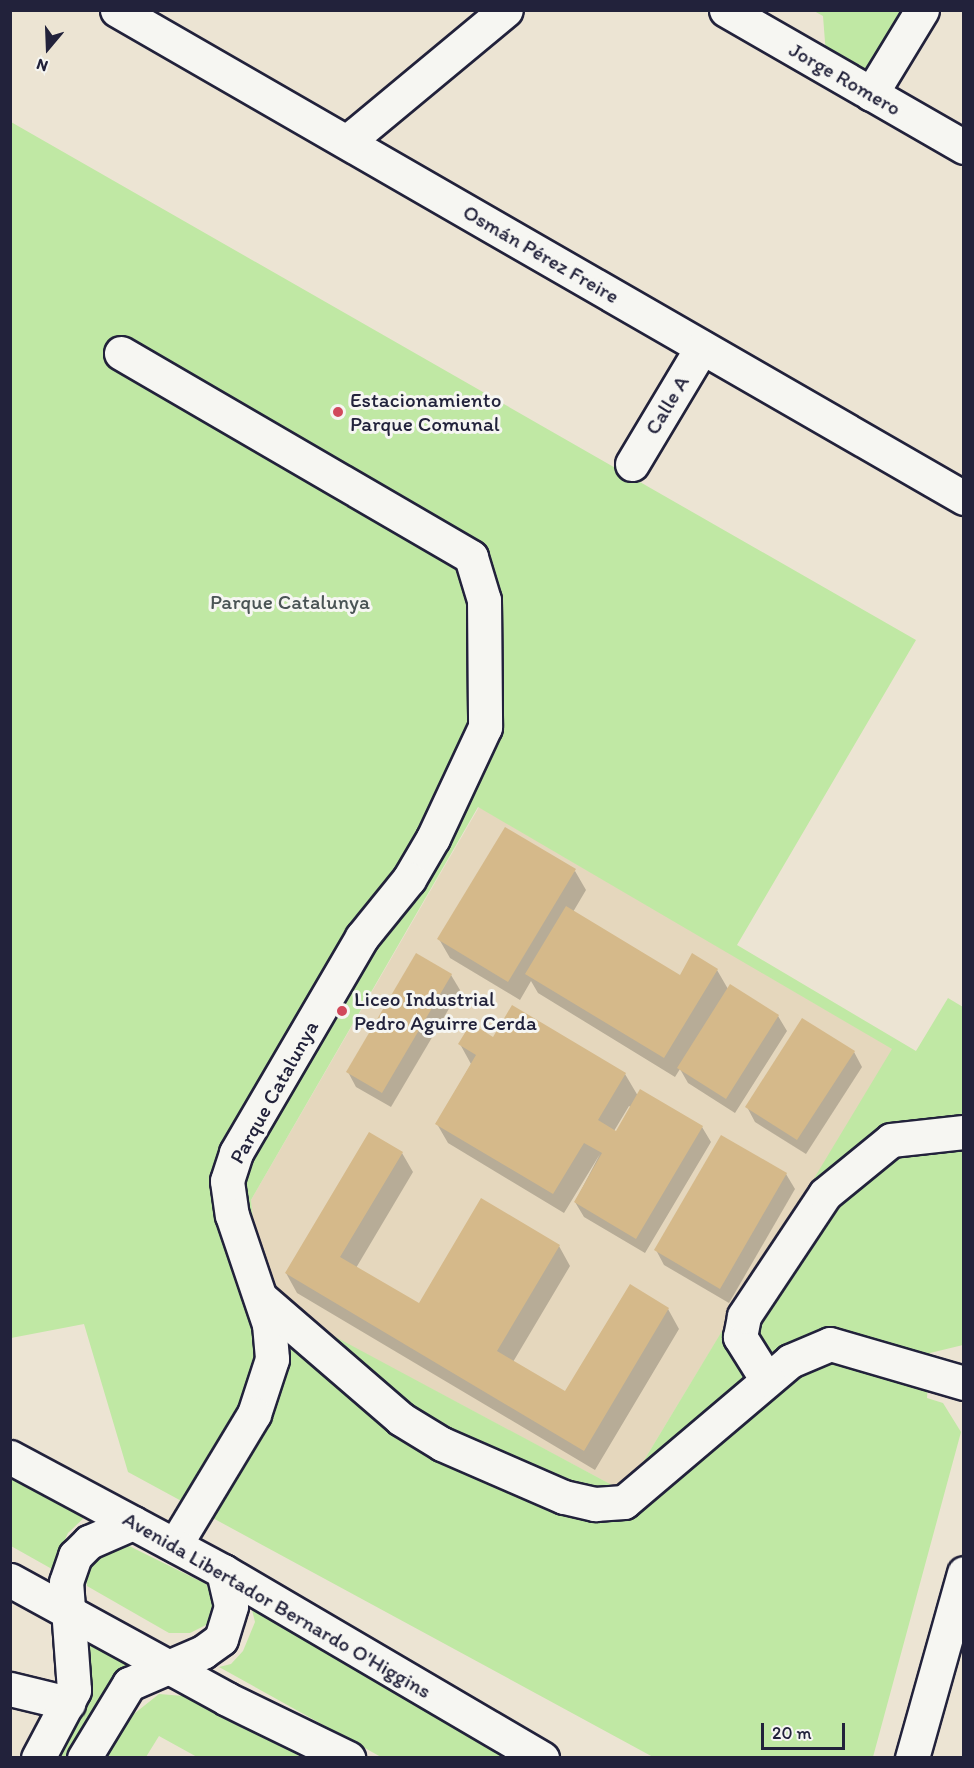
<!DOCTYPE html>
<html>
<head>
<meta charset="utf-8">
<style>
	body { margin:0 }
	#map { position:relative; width:974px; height:1768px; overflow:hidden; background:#ece4d3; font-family:Itim,sans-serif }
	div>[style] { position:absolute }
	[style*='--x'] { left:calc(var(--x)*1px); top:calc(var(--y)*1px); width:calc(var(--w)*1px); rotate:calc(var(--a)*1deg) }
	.built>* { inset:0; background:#e5d7bd }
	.green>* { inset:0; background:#c0e8a4 }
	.shadow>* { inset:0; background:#0003 }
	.building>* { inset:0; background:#d5b98a }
	.roads { filter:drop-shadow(2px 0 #22223b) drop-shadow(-2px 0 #22223b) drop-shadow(0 2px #22223b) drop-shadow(0 -2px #22223b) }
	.minor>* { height:33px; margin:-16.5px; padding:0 16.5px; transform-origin:16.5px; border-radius:16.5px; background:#f6f6f2 }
	.major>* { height:33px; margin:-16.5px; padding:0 16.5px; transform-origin:16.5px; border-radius:16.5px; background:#f6f6f2 }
	.dots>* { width:16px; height:16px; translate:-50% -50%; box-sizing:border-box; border:3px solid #f6f6f2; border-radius:50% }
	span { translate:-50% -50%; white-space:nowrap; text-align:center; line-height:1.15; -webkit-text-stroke:6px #f6f6f2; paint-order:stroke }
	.street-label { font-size:21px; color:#22223b }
	.poi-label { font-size:21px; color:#22223b }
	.left { translate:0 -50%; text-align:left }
	.park-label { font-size:21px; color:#4a5455 }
	.frame { position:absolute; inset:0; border:12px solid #22223b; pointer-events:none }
	.north { position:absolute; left:18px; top:18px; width:60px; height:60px; -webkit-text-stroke:4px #f6f6f2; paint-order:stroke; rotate:199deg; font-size:16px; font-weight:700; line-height:24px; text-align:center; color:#22223b }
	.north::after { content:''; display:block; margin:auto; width:21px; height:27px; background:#22223b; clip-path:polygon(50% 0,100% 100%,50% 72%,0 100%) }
	.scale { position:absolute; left:761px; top:1723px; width:84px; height:27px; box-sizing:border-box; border:3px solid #22223b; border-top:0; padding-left:8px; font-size:18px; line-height:21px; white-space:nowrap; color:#22223b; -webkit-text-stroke:4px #f6f6f2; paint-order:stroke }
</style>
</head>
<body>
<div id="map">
	<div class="built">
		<div style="clip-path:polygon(479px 807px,893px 1049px,625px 1492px,261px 1298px,251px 1200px)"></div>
	</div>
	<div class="green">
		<div style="clip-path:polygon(814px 11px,905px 11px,864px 71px,826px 55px,823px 16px)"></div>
		<div style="clip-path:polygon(evenodd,11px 122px,916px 640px,737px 945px,916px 1051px,948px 998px,963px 1007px,963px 1345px,930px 1353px,927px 1398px,943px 1403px,961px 1432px,873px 1757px,653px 1757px,128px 1472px,84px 1324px,11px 1338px,11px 122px,478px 807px,892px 1049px,625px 1492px,261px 1297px,251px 1200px,478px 807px)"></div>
		<div style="clip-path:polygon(11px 1471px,88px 1514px,68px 1533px,58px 1555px,59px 1573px,11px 1546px)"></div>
		<div style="clip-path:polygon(117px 1540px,206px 1584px,214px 1598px,208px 1624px,190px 1633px,169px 1633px,87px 1586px,84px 1557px)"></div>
		<div style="clip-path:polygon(251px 1606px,527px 1757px,381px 1757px,219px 1667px,231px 1664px,243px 1651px,255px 1622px)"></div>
		<div style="clip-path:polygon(88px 1639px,144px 1671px,104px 1702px,130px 1717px,159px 1694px,196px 1697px,301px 1757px,197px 1757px,159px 1736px,146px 1757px,52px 1758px,89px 1686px)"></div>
	</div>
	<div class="shadow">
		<div style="clip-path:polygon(575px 871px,586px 890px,573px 912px,680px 977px,717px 970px,728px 989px,778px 1016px,787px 1031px,735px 1113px,688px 1083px,680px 1069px,675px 1077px,538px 993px,531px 981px,520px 1000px,450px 958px,439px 939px)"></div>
		<div style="clip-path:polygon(451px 975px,460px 990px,391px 1107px,356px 1087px,348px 1072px)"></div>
		<div style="clip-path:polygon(evenodd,493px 1039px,625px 1074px,638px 1096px,702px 1127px,711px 1142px,645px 1253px,584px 1217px,575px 1202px,600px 1154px,564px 1213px,448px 1143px,437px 1124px,471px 1064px,460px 1044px,493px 1039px,629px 1106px,631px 1107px,616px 1134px,614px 1131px,629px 1106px)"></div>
		<div style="clip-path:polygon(854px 1052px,862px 1067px,806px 1154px,755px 1122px,747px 1107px)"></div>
		<div style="clip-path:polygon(722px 1137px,786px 1174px,795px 1189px,729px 1303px,664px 1265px,656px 1250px)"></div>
		<div style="clip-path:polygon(402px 1153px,413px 1172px,356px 1268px,419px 1306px,559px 1246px,570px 1266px,513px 1362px,566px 1393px,668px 1309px,679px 1329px,595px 1470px,297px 1293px,286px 1273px)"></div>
	</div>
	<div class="building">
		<div style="clip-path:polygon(505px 827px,576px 869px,508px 982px,437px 939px)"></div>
		<div style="clip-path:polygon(566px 906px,680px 975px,692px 953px,718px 969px,664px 1058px,525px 974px)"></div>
		<div style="clip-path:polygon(416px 953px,452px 974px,382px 1093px,346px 1072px)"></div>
		<div style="clip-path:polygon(730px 984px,779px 1015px,726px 1099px,677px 1068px)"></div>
		<div style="clip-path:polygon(512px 1005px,626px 1073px,598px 1120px,616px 1131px,640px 1089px,703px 1126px,636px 1239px,574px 1202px,602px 1153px,584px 1143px,553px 1194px,435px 1124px,476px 1055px,458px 1044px,471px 1023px,493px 1037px)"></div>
		<div style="clip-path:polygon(802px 1018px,855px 1051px,797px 1140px,745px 1107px)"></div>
		<div style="clip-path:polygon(369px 1132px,403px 1152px,340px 1257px,419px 1303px,481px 1198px,560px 1245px,497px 1351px,565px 1391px,630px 1284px,669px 1308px,584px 1451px,285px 1273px)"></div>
		<div style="clip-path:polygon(721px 1135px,787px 1173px,720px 1289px,654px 1250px)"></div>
	</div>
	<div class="roads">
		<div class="minor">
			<div style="--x:117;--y:10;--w:978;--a:29.95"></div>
			<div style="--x:726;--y:10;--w:275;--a:29.9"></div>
			<div style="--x:871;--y:94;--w:98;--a:-58.7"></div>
			<div style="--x:348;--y:141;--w:205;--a:-39.7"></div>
			<div style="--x:121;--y:353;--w:405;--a:30.2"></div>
			<div style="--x:471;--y:557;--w:45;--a:73.2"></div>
			<div style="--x:484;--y:600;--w:127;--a:89.5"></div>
			<div style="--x:485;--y:727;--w:123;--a:115.1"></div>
			<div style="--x:433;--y:838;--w:48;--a:120.3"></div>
			<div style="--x:409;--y:879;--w:75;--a:129"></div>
			<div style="--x:362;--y:937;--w:250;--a:120.3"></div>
			<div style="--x:236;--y:1153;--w:29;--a:108"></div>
			<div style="--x:227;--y:1181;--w:34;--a:82"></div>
			<div style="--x:232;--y:1215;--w:115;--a:71.3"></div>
			<div style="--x:269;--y:1324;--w:35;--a:85"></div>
			<div style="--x:272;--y:1359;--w:58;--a:108.1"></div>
			<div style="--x:254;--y:1414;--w:153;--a:121.1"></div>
			<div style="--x:632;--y:464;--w:136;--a:-59.1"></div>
			<div style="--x:261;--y:1298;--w:185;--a:40.8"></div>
			<div style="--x:401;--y:1419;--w:48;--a:31.4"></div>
			<div style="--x:442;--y:1444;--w:133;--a:23.5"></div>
			<div style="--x:564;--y:1497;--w:32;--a:13"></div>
			<div style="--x:595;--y:1504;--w:29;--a:-4"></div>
			<div style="--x:624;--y:1502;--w:218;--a:-40.3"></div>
			<div style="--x:790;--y:1361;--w:43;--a:-23"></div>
			<div style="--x:830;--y:1344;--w:140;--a:16.2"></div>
			<div style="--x:767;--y:1380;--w:51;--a:-122.1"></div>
			<div style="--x:740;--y:1337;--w:21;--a:-79"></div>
			<div style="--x:744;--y:1316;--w:146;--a:-56.4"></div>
			<div style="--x:825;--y:1194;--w:85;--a:-39.3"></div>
			<div style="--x:891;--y:1140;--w:73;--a:-6.3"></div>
			<div style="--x:10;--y:1689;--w:60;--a:13.6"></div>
		</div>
		<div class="major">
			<div style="--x:10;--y:1457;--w:242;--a:28.2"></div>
			<div style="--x:223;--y:1571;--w:370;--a:30.4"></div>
			<div style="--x:10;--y:1580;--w:247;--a:28.7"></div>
			<div style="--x:227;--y:1699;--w:135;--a:26"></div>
			<div style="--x:38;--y:1758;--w:77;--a:-62.1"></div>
			<div style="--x:74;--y:1690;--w:108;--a:-94.2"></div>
			<div style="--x:66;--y:1582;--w:28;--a:-71"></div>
			<div style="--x:75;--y:1556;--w:20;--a:-45"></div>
			<div style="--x:89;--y:1542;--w:48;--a:-23.4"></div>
			<div style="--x:84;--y:1758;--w:87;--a:-58.7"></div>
			<div style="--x:129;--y:1684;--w:81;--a:-23.4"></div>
			<div style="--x:203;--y:1652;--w:22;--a:-36"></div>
			<div style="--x:221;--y:1639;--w:34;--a:-73"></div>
			<div style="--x:231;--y:1606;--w:36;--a:-103"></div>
			<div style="--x:912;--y:1758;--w:192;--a:-74.3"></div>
		</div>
	</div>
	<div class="dots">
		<div style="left:338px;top:412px;background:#d1495b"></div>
		<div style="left:342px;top:1011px;background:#d1495b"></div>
	</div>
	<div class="street-label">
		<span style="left:845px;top:79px;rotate:30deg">Jorge Romero</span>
		<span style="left:541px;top:254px;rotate:30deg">Osmán Pérez Freire</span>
		<span style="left:667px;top:405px;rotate:-59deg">Calle A</span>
		<span style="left:274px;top:1092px;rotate:-61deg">Parque Catalunya</span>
		<span style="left:277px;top:1605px;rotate:30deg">Avenida Libertador Bernardo O'Higgins</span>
	</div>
	<div class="poi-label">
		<span class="left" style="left:350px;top:412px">Estacionamiento<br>Parque Comunal</span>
		<span class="left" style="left:354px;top:1011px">Liceo Industrial<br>Pedro Aguirre Cerda</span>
	</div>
	<div class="park-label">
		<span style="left:290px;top:602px">Parque Catalunya</span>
	</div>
	<div class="frame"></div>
	<div class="north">N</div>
	<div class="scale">20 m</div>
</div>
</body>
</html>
